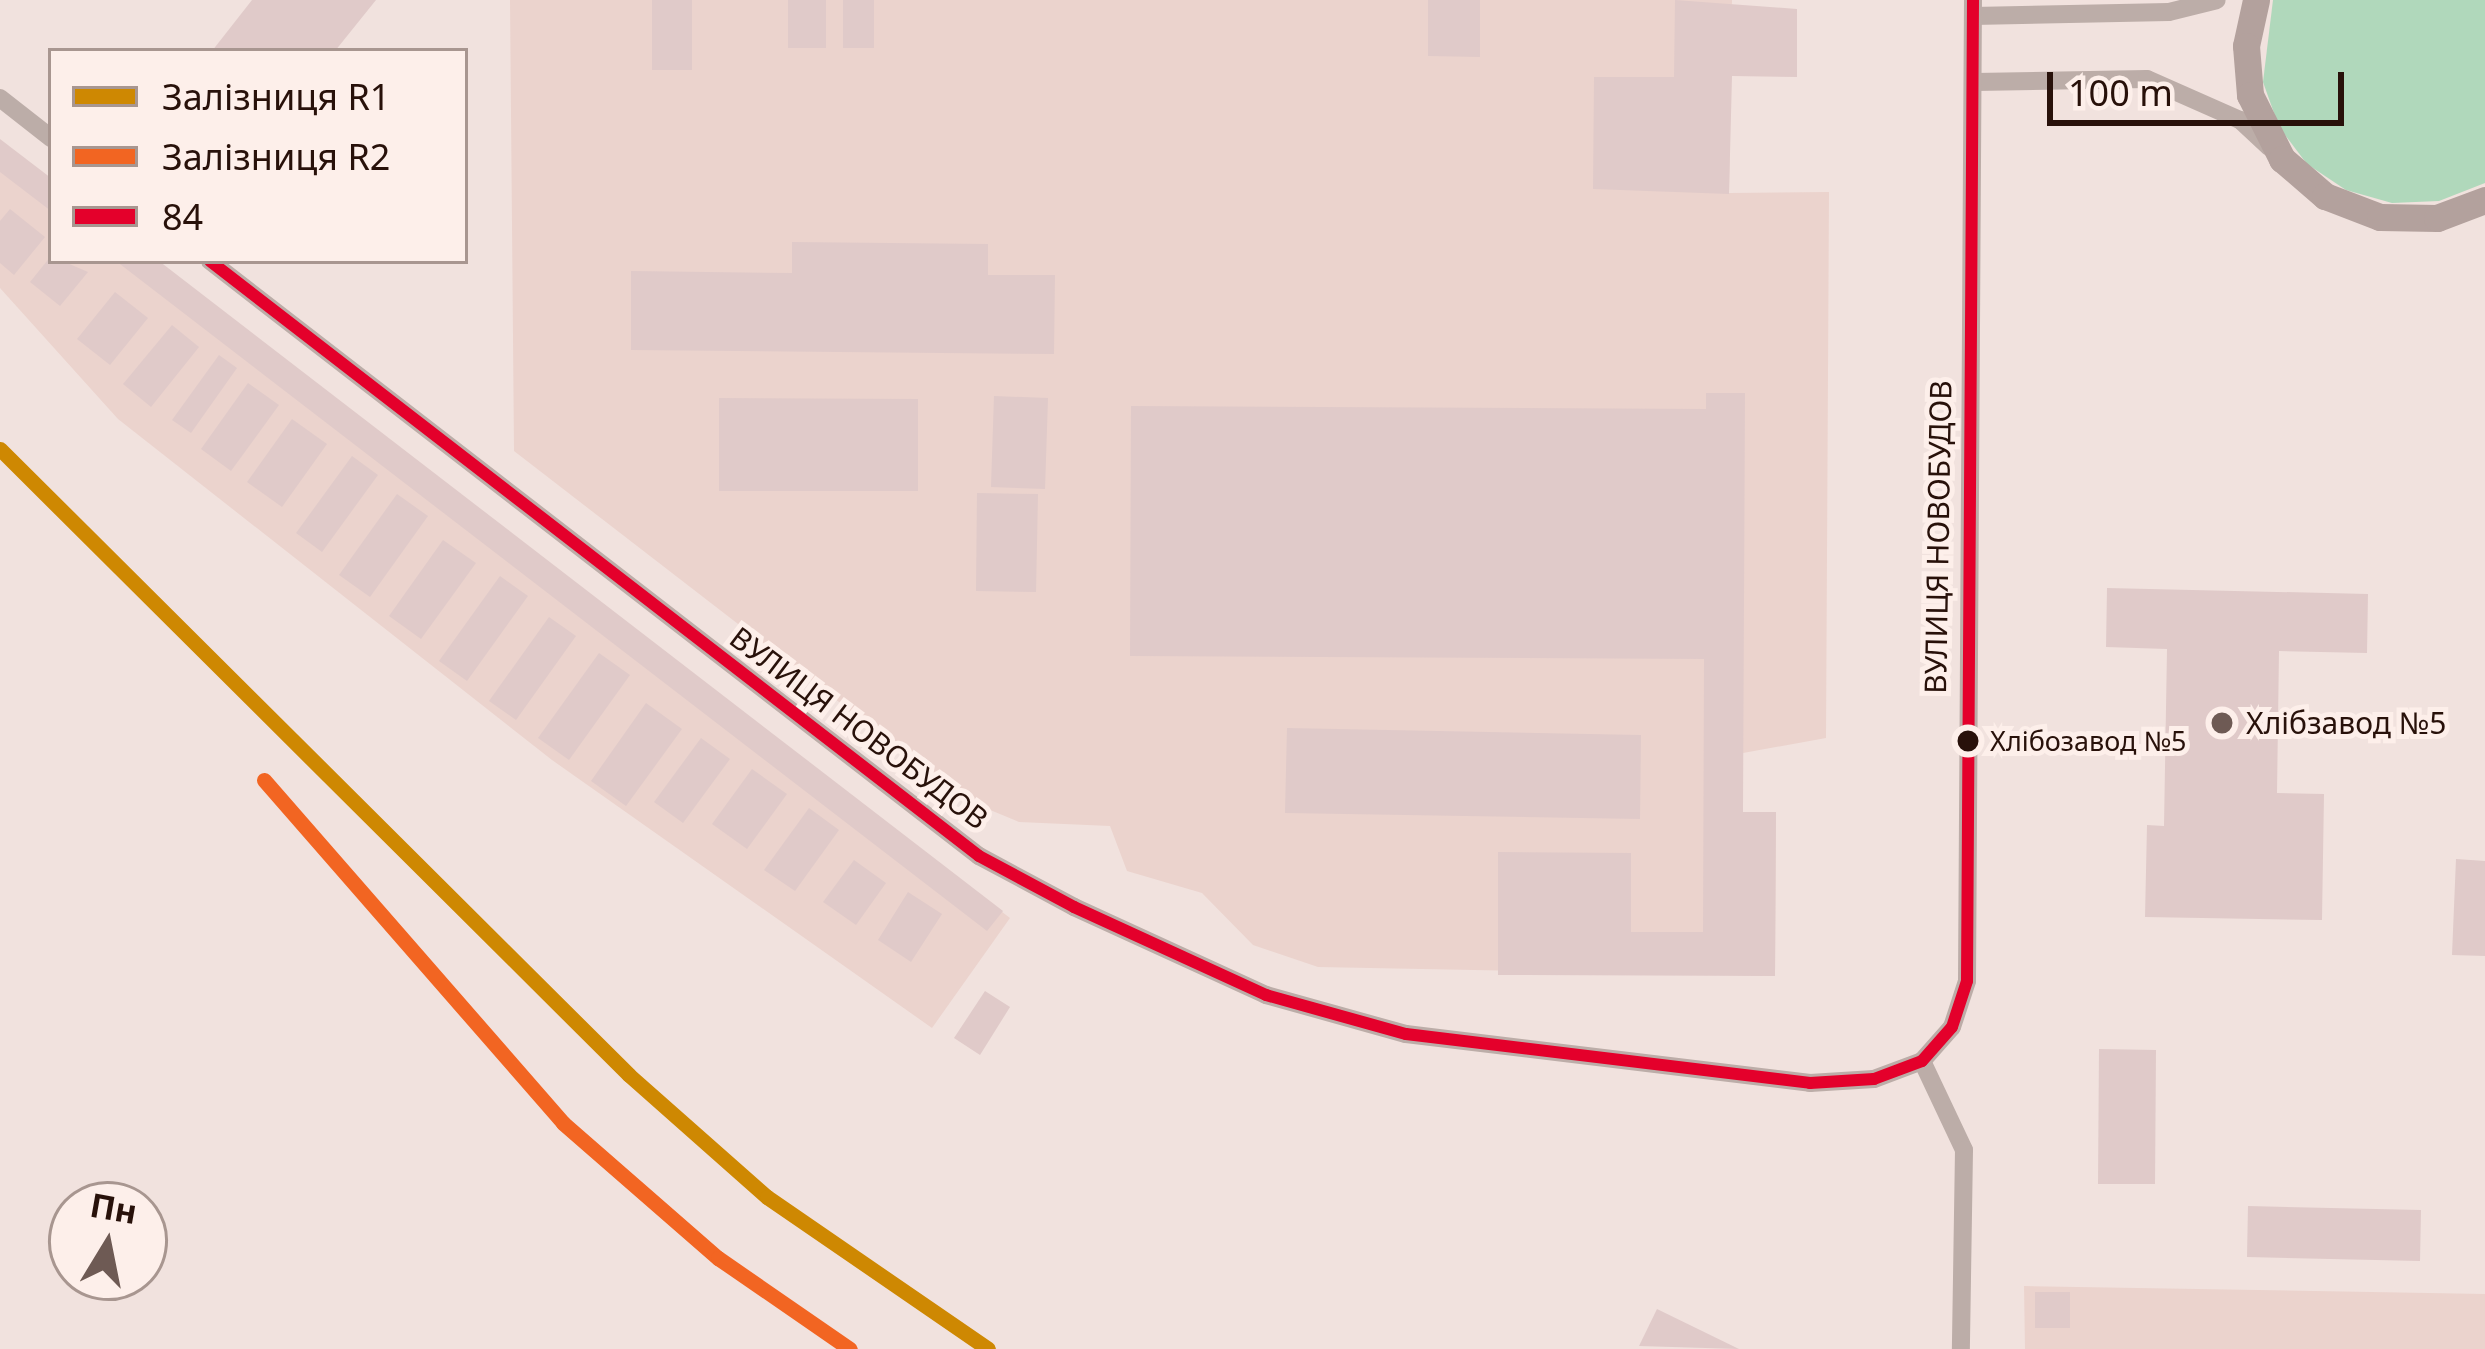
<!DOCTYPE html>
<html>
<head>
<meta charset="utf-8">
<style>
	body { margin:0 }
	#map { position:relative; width:2485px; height:1349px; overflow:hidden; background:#f1e2de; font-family:"Noto Sans",sans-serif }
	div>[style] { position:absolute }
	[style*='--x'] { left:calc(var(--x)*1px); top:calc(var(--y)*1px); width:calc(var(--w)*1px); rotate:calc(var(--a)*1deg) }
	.built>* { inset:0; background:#ebd3cd }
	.green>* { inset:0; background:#b0d8bb }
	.building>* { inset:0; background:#e0cac9 }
	.street>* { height:18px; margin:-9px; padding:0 9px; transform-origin:9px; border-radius:9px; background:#bcada8 }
	.secondary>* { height:27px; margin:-13.5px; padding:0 13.5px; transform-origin:13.5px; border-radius:13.5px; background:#b3a19d }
	.bus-1>* { height:12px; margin:-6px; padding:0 6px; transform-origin:6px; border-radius:6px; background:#e4002b }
	.rail-1>* { height:15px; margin:-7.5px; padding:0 7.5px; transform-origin:7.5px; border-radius:7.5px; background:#ce8802 }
	.rail-2>* { height:15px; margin:-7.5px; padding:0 7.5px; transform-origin:7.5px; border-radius:7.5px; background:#f26522 }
	.dots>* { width:33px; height:33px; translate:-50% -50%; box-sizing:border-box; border:6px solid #fdefea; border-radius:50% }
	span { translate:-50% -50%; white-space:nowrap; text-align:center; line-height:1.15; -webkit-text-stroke:10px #fdefea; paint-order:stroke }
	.bus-label { font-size:27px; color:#28110a }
	.left { translate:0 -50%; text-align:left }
	.street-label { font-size:30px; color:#28110a }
	.poi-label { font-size:30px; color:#28110a }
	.legend { position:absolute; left:48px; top:48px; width:420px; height:216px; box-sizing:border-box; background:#fdefea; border:3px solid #a89690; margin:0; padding:15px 21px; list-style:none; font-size:36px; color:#28110a }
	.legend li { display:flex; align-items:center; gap:24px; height:60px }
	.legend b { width:60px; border:3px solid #a89690 }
	.north { position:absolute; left:48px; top:1181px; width:120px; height:120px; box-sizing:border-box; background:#fdefea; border:3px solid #a89690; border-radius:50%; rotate:10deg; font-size:33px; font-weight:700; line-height:48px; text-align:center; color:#28110a }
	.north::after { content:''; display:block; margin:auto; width:42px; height:54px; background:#6e5a54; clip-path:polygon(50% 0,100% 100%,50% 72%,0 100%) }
	.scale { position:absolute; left:2047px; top:72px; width:297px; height:54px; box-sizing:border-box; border:6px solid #28110a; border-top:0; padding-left:15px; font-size:36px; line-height:42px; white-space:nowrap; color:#28110a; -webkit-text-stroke:9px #fdefea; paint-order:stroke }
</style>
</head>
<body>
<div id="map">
	<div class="built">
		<div style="clip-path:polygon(510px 0,1732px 0,1729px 193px,1829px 192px,1826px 738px,1743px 753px,1743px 812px,1776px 812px,1775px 976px,1318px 967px,1253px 945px,1202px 893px,1127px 871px,1110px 826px,1019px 822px,966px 800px,514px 451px)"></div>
		<div style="clip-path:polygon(0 159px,51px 194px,51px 261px,146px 261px,1010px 918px,932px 1028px,552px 760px,118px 419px,0 288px)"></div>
		<div style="clip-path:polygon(2024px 1286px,2485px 1294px,2485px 1349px,2025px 1349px)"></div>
	</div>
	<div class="green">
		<div style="clip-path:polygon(2273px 0,2485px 0,2485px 183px,2439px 201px,2392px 203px,2346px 190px,2307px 164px,2279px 127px,2263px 82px)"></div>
	</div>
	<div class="building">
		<div style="clip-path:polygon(252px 0,376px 0,335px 51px,212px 51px)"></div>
		<div style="clip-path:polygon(652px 0,692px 0,692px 70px,652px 70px)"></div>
		<div style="clip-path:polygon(788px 0,826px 0,826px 48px,788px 48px)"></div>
		<div style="clip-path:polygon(843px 0,874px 0,874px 48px,843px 48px)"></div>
		<div style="clip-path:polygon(1428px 0,1480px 0,1480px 57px,1428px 56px)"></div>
		<div style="clip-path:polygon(1675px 0,1797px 9px,1797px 77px,1732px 76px,1729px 194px,1593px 189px,1594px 77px,1674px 77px)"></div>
		<div style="clip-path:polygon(0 139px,51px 178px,51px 211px,0 172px)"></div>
		<div style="clip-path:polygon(10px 209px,45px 237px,14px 275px,0 263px,0 221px)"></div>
		<div style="clip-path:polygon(792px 242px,988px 244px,988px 275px,1055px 275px,1054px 354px,631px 350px,631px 271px,792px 273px)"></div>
		<div style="clip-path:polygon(51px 256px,88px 272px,60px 306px,30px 282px)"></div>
		<div style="clip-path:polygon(116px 261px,159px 261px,1003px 911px,987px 931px)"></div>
		<div style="clip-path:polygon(115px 292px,148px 318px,110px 365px,77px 339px)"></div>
		<div style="clip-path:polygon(172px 325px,199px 347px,151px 407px,123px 384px)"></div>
		<div style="clip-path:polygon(219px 355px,237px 368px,191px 433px,172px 420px)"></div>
		<div style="clip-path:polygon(248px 383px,279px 405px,231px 471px,201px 449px)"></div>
		<div style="clip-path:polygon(1706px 393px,1745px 393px,1743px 812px,1776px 812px,1775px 976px,1498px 975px,1498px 852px,1631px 853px,1631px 932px,1703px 932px,1704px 659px,1130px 656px,1131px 406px,1706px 409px)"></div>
		<div style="clip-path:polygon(994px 396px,1048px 398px,1045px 489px,991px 487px)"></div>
		<div style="clip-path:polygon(719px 398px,918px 399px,918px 491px,719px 491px)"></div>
		<div style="clip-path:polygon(292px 419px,327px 444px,282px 507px,247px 482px)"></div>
		<div style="clip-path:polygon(352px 456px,378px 475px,322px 552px,296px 533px)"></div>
		<div style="clip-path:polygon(977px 493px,1038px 494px,1036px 592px,976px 591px)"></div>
		<div style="clip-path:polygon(397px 494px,428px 516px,370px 597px,339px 575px)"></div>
		<div style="clip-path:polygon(443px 540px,476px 563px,421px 639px,389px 616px)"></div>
		<div style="clip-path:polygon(500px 576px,528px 596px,467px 681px,439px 661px)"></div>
		<div style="clip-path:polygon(2107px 588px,2368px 594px,2367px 653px,2279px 651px,2277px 793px,2324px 794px,2322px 920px,2145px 917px,2147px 825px,2164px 826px,2167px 649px,2106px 647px)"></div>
		<div style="clip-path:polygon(549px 617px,576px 636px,516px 720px,489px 701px)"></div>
		<div style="clip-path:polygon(599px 653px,630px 675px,569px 760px,538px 738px)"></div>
		<div style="clip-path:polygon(646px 703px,682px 729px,626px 806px,591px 781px)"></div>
		<div style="clip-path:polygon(1287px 728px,1641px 735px,1640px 819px,1285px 813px)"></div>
		<div style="clip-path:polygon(701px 738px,730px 759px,683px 823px,654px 802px)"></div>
		<div style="clip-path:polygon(752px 769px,787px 794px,747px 849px,712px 824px)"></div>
		<div style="clip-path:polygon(809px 808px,839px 830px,795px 891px,764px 870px)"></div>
		<div style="clip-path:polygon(2456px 859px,2485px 861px,2485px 956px,2452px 955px)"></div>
		<div style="clip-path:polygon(854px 860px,886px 883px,856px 925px,823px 902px)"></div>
		<div style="clip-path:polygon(908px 892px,942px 914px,911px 962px,878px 940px)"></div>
		<div style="clip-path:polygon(985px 991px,1010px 1007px,980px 1055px,954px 1038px)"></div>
		<div style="clip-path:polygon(2099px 1049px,2156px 1050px,2155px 1184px,2098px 1184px)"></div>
		<div style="clip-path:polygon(2248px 1206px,2421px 1210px,2420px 1261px,2247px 1257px)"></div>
		<div style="clip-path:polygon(2035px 1292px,2070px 1292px,2070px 1328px,2035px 1328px)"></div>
		<div style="clip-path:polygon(1657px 1309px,1739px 1349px,1639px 1346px)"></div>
	</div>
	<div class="street">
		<div style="--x:1973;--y:16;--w:196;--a:-1.2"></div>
		<div style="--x:2169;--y:12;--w:49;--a:-14"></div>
		<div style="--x:1975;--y:82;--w:172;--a:-1"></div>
		<div style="--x:2147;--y:79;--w:102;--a:23.8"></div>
		<div style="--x:2240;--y:120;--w:40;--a:43"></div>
		<div style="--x:0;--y:98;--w:65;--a:38.1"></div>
		<div style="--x:210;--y:261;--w:972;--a:37.73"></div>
		<div style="--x:979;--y:856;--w:108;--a:28.2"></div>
		<div style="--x:1074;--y:907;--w:211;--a:24.6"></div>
		<div style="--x:1266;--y:995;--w:145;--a:15.6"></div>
		<div style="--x:1406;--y:1034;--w:407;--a:6.9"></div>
		<div style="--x:1810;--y:1083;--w:64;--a:-3.6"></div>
		<div style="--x:1874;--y:1079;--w:51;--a:-20.6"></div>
		<div style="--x:1922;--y:1061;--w:45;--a:-48.6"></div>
		<div style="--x:1952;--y:1027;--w:48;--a:-71.9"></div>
		<div style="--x:1967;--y:981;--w:981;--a:-89.65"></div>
		<div style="--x:1922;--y:1061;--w:98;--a:64.7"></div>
		<div style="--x:1964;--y:1150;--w:199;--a:90.9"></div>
	</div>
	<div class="secondary">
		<div style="--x:2256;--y:0;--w:47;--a:102.3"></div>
		<div style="--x:2246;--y:46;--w:49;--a:85.3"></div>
		<div style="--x:2250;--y:95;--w:72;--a:63.4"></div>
		<div style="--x:2282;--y:159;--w:57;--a:40.7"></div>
		<div style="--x:2325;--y:196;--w:59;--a:20.9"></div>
		<div style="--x:2380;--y:217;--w:57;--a:1"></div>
		<div style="--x:2437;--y:218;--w:51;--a:-20.6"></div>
	</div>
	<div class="bus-1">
		<div style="--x:210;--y:261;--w:972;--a:37.73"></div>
		<div style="--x:979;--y:856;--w:108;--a:28.2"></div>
		<div style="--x:1074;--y:907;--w:211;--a:24.6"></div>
		<div style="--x:1266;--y:995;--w:145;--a:15.6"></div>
		<div style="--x:1406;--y:1034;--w:407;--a:6.9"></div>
		<div style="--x:1810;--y:1083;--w:64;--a:-3.6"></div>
		<div style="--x:1874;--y:1079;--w:51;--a:-20.6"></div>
		<div style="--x:1922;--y:1061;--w:45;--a:-48.6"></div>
		<div style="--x:1952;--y:1027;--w:48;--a:-71.9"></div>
		<div style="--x:1967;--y:981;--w:981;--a:-89.65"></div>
	</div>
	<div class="rail-1">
		<div style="--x:0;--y:449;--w:887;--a:44.86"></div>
		<div style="--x:629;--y:1075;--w:184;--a:41.5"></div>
		<div style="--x:767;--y:1197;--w:268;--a:34.5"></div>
	</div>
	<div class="rail-2">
		<div style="--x:264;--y:780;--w:455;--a:48.9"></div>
		<div style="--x:563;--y:1123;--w:206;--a:41.1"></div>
		<div style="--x:718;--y:1258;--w:160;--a:34.6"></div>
	</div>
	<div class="dots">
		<div style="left:2222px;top:723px;background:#6e5a54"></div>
		<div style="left:1968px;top:741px;background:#28110a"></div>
	</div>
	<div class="bus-label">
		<span class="left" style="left:1990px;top:741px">Хлібозавод №5</span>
	</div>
	<div class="street-label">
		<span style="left:1938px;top:537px;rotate:-89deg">ВУЛИЦЯ НОВОБУДОВ</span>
		<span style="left:859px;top:728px;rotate:37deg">ВУЛИЦЯ НОВОБУДОВ</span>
	</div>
	<div class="poi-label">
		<span class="left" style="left:2246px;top:723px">Хлібзавод №5</span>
	</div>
	<ul class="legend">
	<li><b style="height:15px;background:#ce8802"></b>Залізниця R1</li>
	<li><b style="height:15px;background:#f26522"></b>Залізниця R2</li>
	<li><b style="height:15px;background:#e4002b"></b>84</li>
	</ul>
	<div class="north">Пн</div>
	<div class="scale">100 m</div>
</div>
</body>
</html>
